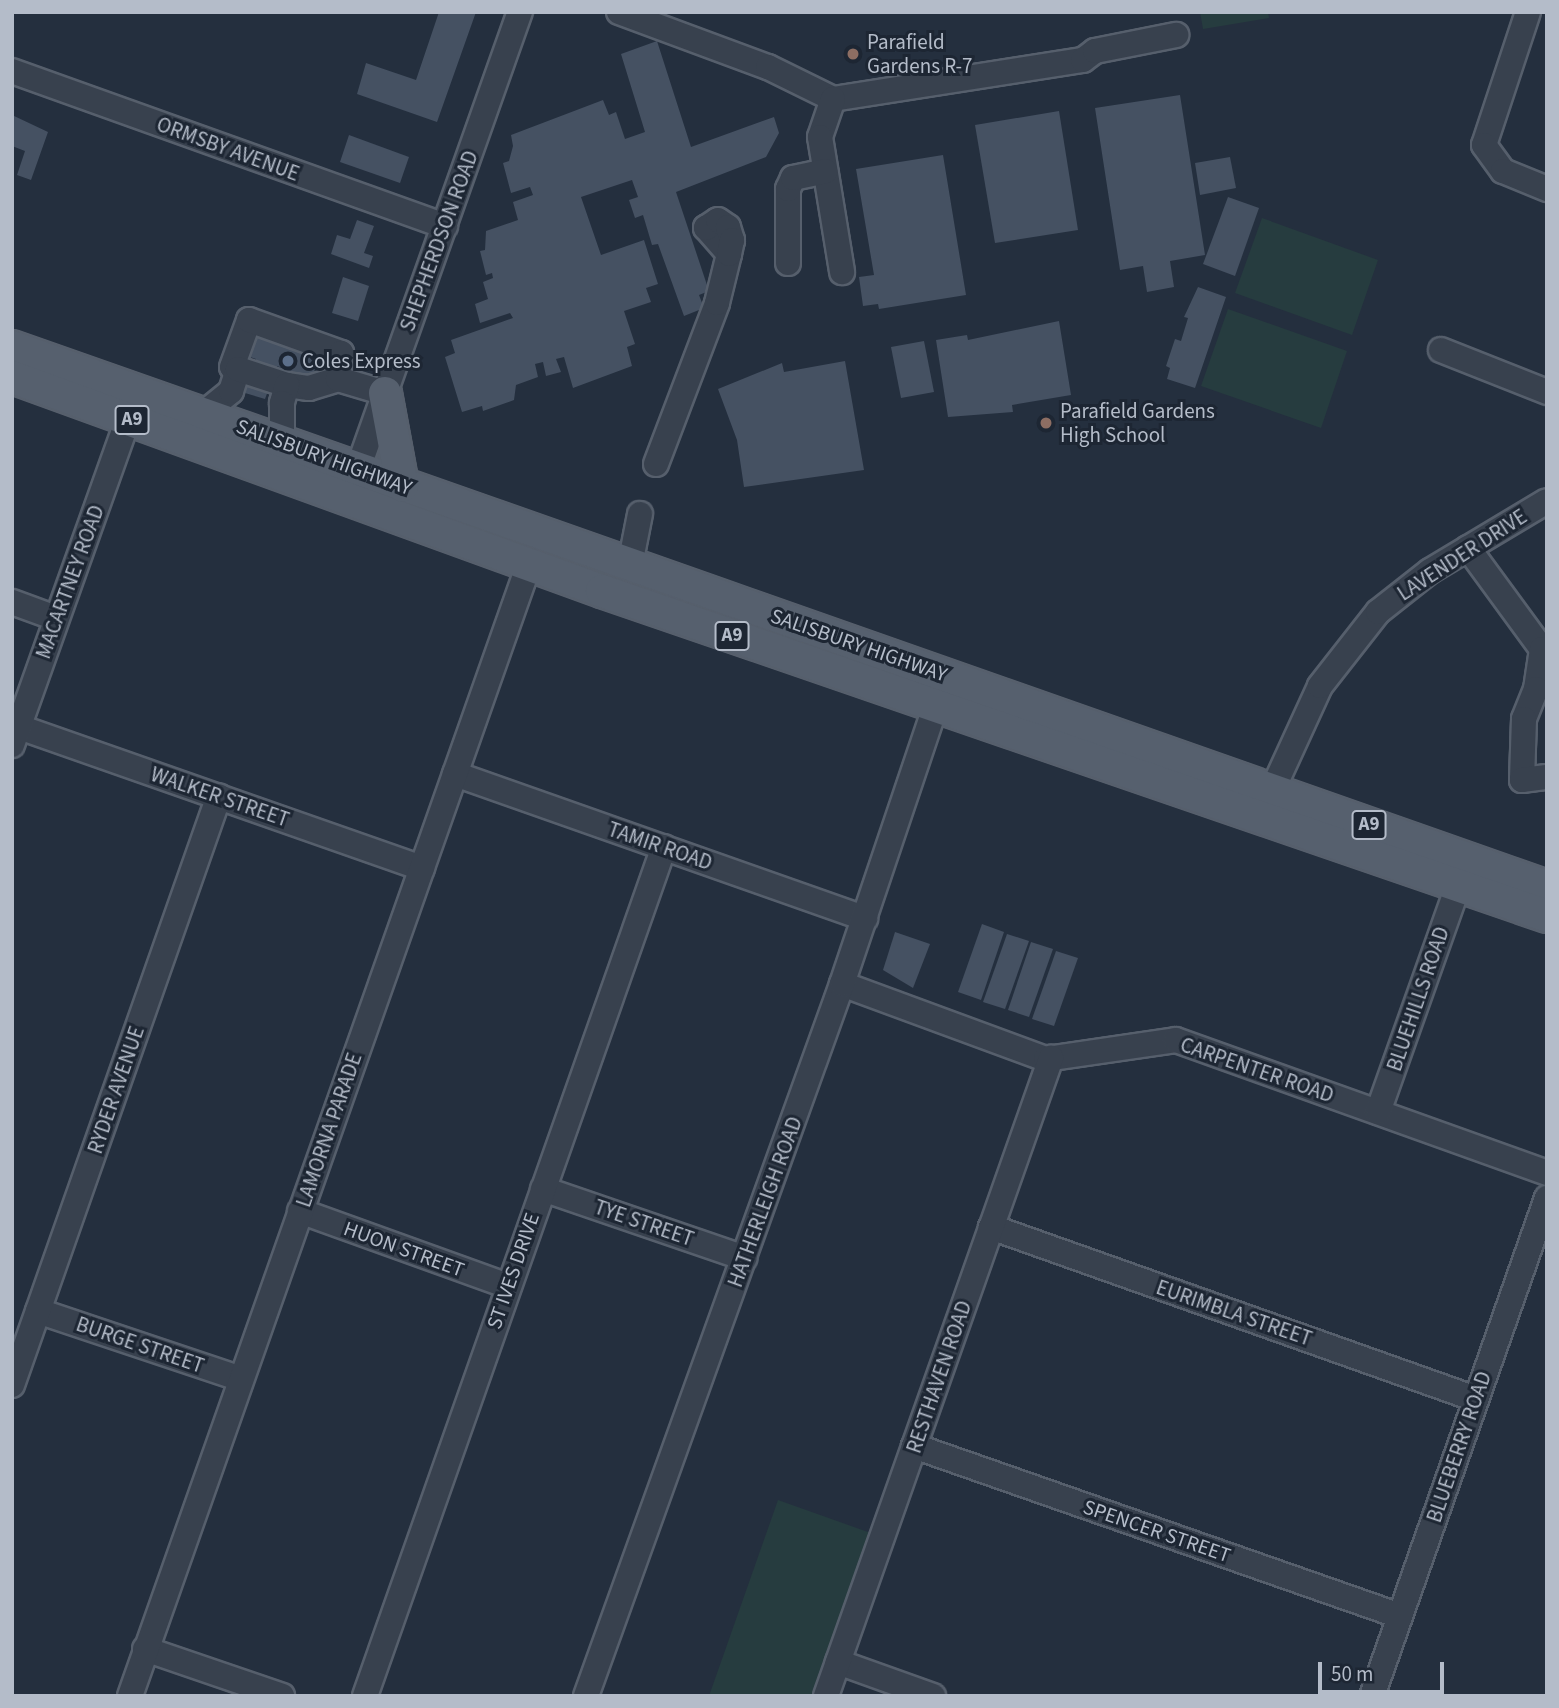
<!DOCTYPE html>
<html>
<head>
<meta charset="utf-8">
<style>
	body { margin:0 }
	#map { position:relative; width:1559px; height:1708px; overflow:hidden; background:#242f3e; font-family:"Source Sans 3",sans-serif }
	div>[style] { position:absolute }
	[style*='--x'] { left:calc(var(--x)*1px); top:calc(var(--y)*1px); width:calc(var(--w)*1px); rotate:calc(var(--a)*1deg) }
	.green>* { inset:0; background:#263c3f }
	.building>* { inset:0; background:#455162 }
	.roads { filter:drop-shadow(2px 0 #565f6c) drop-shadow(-2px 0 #565f6c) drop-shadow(0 2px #565f6c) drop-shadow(0 -2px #565f6c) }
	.minor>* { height:24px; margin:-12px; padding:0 12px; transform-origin:12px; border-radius:12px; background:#38414e }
	.major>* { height:32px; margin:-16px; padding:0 16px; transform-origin:16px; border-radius:16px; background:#56606e }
	.dots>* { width:19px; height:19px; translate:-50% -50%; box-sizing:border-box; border:4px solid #1d2633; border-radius:50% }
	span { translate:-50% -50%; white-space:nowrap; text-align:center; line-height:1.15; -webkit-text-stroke:6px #1d2633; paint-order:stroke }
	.shield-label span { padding:2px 5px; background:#1d2633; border:2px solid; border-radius:5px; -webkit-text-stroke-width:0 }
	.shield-label { font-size:19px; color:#b4bcc9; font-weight:700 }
	.poi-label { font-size:21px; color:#b4bcc9 }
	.left { translate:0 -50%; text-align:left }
	.street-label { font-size:21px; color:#b4bcc9 }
	.frame { position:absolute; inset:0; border:14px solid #b4bcc9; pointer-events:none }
	.scale { position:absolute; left:1318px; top:1662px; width:126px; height:32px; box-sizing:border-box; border:4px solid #b4bcc9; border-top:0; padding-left:9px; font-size:21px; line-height:24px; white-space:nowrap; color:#b4bcc9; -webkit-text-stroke:5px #1d2633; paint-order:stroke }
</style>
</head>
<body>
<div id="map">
	<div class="green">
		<div style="clip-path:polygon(1200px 12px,1268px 12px,1269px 18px,1203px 29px)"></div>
		<div style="clip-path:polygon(1262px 218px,1378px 260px,1352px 335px,1235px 293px)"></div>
		<div style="clip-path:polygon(1228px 309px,1347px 351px,1321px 428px,1201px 386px)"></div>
		<div style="clip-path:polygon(778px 1500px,882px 1537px,826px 1696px,709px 1696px)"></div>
	</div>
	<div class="building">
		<div style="clip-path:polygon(439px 12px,476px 12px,437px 122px,357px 94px,366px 63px,416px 80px)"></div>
		<div style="clip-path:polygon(657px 41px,691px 147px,774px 117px,779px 133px,766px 157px,676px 192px,709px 291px,699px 295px,704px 308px,684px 316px,658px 244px,652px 245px,643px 215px,635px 218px,629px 200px,638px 197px,632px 180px,581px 197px,601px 255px,644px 240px,658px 284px,646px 288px,651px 302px,624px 311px,635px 344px,627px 347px,632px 366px,573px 388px,564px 357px,556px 359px,561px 372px,546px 376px,543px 362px,535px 364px,538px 377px,516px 385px,514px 400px,483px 411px,482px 406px,462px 412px,445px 357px,455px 353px,451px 340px,513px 318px,510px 313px,480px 323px,475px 304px,488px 299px,483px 282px,493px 278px,492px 273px,486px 275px,480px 251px,485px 250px,486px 231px,518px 220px,513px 202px,533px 195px,530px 187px,511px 193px,503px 163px,509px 161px,513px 146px,511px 135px,603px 100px,609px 115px,616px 112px,625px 139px,645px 132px,621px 54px)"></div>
		<div style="clip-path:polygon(1180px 95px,1205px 255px,1170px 261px,1174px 287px,1147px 292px,1143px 266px,1120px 270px,1095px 108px)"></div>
		<div style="clip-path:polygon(1059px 111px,1078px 230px,995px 243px,975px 125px)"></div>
		<div style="clip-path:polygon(12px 115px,48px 132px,31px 180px,17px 175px,25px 151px,12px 146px)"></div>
		<div style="clip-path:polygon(349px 135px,409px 157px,400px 183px,340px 162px)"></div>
		<div style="clip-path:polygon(943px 155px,966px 295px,879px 309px,878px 304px,863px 306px,859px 277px,874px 275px,856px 169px)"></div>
		<div style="clip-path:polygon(1230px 157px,1236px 188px,1200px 195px,1195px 163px)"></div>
		<div style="clip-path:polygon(1228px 197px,1259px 208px,1235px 276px,1203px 264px)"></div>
		<div style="clip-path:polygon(357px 220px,374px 226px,364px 253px,373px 256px,369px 268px,331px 254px,337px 235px,350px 239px)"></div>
		<div style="clip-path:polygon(343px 277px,369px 286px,358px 321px,332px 313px)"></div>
		<div style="clip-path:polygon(1198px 287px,1226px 297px,1195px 388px,1167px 379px,1170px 368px,1166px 366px,1175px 339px,1181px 341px,1188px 318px,1184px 317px)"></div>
		<div style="clip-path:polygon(1059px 321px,1071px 395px,1012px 405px,1013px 412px,948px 417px,936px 340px,967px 335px,968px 340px)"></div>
		<div style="clip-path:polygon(257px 335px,319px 356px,312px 378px,277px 366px,265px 399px,245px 393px,256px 359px,250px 357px)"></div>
		<div style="clip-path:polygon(924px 341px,934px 392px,901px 398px,891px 347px)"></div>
		<div style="clip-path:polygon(845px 361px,864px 470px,744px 487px,737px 440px,718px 389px,782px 363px,784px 372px)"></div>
		<div style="clip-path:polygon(982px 924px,1004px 932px,981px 1000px,958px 992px)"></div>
		<div style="clip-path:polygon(895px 932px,930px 944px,913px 988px,883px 970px)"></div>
		<div style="clip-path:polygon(1007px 934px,1029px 941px,1005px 1009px,983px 1002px)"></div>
		<div style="clip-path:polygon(1031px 942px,1053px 949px,1029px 1017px,1008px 1010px)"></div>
		<div style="clip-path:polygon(1056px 951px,1078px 958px,1054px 1026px,1032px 1019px)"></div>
	</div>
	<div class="roads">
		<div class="minor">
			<div style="--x:619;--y:12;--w:159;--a:20.3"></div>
			<div style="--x:768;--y:67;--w:72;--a:26.2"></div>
			<div style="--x:833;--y:99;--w:253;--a:-8.9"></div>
			<div style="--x:1083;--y:60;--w:15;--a:-37"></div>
			<div style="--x:1095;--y:51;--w:83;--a:-11.2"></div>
			<div style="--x:1528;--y:12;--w:140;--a:108.3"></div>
			<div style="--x:1484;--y:145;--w:32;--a:54"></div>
			<div style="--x:1503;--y:171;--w:48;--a:22.2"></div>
			<div style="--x:12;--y:71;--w:460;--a:19.7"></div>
			<div style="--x:833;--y:99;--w:40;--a:108.9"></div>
			<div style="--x:820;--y:137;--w:137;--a:80.7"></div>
			<div style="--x:788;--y:263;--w:74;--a:-90"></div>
			<div style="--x:788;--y:189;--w:12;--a:-66"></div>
			<div style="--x:793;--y:178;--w:33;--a:-12"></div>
			<div style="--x:1441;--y:350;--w:114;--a:21.6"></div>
			<div style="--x:238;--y:369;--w:6;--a:-162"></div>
			<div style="--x:232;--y:367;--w:50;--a:-70.1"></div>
			<div style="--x:249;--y:320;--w:98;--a:19.7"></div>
			<div style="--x:341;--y:353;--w:26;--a:97"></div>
			<div style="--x:287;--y:385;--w:22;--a:8"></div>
			<div style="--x:309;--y:388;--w:30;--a:-17"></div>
			<div style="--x:338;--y:379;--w:49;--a:16.6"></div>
			<div style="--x:203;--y:414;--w:36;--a:-39"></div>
			<div style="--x:231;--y:391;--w:23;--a:-72"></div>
			<div style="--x:238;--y:369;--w:52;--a:18.1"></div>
			<div style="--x:287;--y:385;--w:19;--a:106"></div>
			<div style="--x:282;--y:403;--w:39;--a:90"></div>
			<div style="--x:656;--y:464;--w:172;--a:-69.2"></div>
			<div style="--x:717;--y:303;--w:50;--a:-76.2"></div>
			<div style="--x:729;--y:254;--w:35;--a:-131"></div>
			<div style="--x:706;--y:228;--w:14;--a:-34"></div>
			<div style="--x:718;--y:220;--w:12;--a:35"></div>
			<div style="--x:728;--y:227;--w:14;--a:73"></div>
			<div style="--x:732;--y:240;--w:14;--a:102"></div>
			<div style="--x:358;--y:469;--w:485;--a:-70.5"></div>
			<div style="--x:1468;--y:548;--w:125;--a:53.8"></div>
			<div style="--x:1542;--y:649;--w:40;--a:98.5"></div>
			<div style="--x:1536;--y:689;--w:32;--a:112"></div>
			<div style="--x:1524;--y:719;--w:61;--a:91.9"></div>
			<div style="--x:1522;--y:780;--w:25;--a:-7"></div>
			<div style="--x:630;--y:565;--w:52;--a:-78.9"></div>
			<div style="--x:12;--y:602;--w:47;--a:20"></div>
			<div style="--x:19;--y:727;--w:427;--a:19.3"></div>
			<div style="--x:12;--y:745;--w:346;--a:-70.4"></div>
			<div style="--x:455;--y:774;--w:435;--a:19.4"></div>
			<div style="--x:1272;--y:791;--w:115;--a:-65.4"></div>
			<div style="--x:1320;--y:686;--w:94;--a:-51.9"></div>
			<div style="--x:1378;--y:612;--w:66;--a:-38.3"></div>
			<div style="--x:1430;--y:571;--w:136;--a:-30.9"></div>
			<div style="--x:842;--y:984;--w:217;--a:20.2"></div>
			<div style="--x:1046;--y:1059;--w:131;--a:-8.3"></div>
			<div style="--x:1176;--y:1040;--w:394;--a:19.7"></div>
			<div style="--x:1378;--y:1112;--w:240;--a:-70.5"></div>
			<div style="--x:543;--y:1189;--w:213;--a:18.9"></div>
			<div style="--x:300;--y:1211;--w:221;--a:19.8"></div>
			<div style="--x:991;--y:1227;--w:515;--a:19.53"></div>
			<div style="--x:38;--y:1311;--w:214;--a:18.5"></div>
			<div style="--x:12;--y:1385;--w:624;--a:-70.64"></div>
			<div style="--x:914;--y:1446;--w:515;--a:19.28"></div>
			<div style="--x:145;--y:1649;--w:145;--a:18.9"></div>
			<div style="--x:838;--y:1662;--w:101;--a:19.7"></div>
			<div style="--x:130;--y:1696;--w:1200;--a:-70.58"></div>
			<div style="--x:365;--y:1696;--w:900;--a:-70.6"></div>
			<div style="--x:586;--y:1696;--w:757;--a:-70.22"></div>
			<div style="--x:842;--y:984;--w:294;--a:-71.4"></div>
			<div style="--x:826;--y:1696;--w:677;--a:-70.57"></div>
			<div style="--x:1372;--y:1696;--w:528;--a:-70.64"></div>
		</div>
		<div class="major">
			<div style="--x:12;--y:347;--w:1627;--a:19.38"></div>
			<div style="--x:12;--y:377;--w:628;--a:19.94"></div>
			<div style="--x:602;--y:591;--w:999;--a:18.98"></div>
			<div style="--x:385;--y:393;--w:94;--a:79.5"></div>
		</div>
	</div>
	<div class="dots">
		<div style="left:853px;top:54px;background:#8d6e63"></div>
		<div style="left:288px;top:361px;background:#5c6f8a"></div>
		<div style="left:1046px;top:423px;background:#8d6e63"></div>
	</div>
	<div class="shield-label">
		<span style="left:132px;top:420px">A9</span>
		<span style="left:732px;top:636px">A9</span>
		<span style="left:1369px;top:825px">A9</span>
	</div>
	<div class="poi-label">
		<span class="left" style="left:867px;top:54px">Parafield<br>Gardens R-7</span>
		<span class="left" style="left:302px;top:361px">Coles Express</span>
		<span class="left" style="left:1060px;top:423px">Parafield Gardens<br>High School</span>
	</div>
	<div class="street-label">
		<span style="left:228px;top:149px;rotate:20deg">ORMSBY AVENUE</span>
		<span style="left:439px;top:241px;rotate:-70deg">SHEPHERDSON ROAD</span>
		<span style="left:324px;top:457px;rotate:20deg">SALISBURY HIGHWAY</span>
		<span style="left:1462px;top:555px;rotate:-33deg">LAVENDER DRIVE</span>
		<span style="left:70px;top:582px;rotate:-70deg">MACARTNEY ROAD</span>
		<span style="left:859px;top:645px;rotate:19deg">SALISBURY HIGHWAY</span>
		<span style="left:220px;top:797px;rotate:19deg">WALKER STREET</span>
		<span style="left:660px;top:846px;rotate:19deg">TAMIR ROAD</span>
		<span style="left:1418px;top:999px;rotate:-71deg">BLUEHILLS ROAD</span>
		<span style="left:1257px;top:1070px;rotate:19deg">CARPENTER ROAD</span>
		<span style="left:116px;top:1090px;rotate:-71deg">RYDER AVENUE</span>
		<span style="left:329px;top:1130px;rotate:-71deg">LAMORNA PARADE</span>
		<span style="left:765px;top:1202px;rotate:-70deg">HATHERLEIGH ROAD</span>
		<span style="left:644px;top:1223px;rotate:19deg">TYE STREET</span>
		<span style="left:404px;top:1249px;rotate:20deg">HUON STREET</span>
		<span style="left:513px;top:1271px;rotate:-71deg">ST IVES DRIVE</span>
		<span style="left:1234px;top:1313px;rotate:19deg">EURIMBLA STREET</span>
		<span style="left:140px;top:1345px;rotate:19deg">BURGE STREET</span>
		<span style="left:939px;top:1377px;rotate:-71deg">RESTHAVEN ROAD</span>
		<span style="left:1459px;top:1447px;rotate:-71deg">BLUEBERRY ROAD</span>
		<span style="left:1157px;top:1531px;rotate:19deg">SPENCER STREET</span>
	</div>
	<div class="frame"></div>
	<div class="scale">50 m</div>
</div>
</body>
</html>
